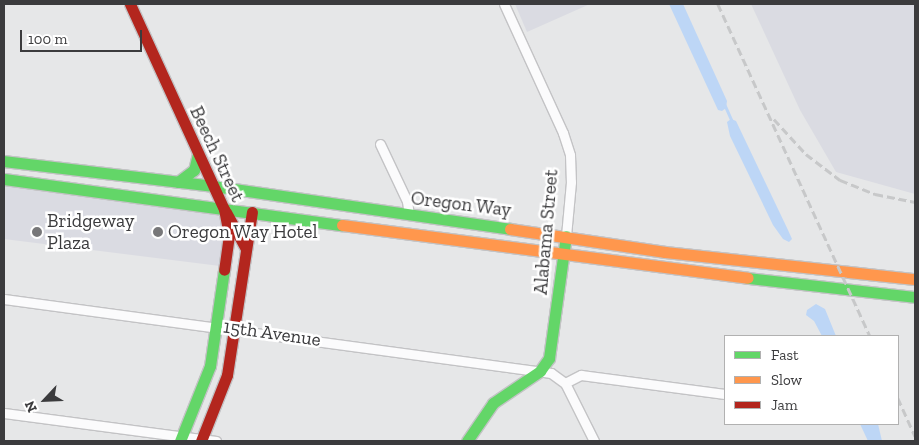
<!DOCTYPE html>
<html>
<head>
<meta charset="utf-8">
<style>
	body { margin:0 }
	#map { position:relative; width:919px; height:445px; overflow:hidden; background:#e6e7e8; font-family:"Zilla Slab",serif }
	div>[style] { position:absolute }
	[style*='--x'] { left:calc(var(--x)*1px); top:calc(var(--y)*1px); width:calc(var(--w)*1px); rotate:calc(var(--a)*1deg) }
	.built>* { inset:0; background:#dadbe2 }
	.water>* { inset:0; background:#bdd6f6 }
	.stream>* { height:2.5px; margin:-1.25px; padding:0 1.25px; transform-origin:1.25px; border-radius:1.25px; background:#bdd6f6 }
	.roads { filter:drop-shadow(1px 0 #c3c3c5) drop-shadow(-1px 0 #c3c3c5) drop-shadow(0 1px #c3c3c5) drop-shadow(0 -1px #c3c3c5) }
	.street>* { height:9px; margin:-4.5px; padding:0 4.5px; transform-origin:4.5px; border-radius:4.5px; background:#fbfbfc }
	.fast>* { height:11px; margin:-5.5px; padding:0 5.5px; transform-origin:5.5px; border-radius:5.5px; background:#63d668 }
	.slow>* { height:11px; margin:-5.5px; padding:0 5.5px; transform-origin:5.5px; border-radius:5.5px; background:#ff974d }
	.jam>* { height:11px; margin:-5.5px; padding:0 5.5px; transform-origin:5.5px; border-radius:5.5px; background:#b3261e }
	.rail>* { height:2.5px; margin-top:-1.25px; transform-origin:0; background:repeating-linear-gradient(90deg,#c7c8c9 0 8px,transparent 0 12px) }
	.dots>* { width:14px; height:14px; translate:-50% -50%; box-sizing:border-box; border:2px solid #fff; border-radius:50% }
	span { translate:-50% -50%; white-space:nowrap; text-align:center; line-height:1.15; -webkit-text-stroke:5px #fff; paint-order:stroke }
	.street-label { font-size:19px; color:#3b3b3d }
	.poi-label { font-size:19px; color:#3b3b3d }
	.left { translate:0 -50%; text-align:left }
	.frame { position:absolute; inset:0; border:5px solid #3b3b3d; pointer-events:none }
	.legend { position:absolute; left:724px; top:335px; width:175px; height:90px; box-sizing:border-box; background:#fff; border:1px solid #b1b1b1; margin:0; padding:6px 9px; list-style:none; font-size:15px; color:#3b3b3d }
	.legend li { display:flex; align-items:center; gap:10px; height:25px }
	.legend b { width:25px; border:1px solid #b1b1b1 }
	.north { position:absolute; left:20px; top:375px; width:50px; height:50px; -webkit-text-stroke:4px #fff; paint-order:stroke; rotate:245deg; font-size:14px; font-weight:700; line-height:20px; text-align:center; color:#3b3b3d }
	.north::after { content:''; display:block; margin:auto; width:18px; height:22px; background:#3b3b3d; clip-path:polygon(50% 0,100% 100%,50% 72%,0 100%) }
	.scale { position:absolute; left:20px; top:30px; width:122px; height:22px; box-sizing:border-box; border:2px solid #3b3b3d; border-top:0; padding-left:6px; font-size:15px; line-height:18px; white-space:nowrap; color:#3b3b3d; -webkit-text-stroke:4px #fff; paint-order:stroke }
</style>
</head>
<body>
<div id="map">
	<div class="built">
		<div style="clip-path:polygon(515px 4px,590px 4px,527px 32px)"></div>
		<div style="clip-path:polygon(751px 4px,915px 4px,915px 194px,836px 172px,800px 110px)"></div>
		<div style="clip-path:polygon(4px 185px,217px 213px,225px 229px,220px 266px,4px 239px)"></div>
	</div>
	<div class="water">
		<div style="clip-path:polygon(669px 4px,683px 4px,727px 101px,726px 108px,722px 111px,718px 110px)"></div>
		<div style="clip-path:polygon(731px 119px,736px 121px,788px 230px,792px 239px,789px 242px,783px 239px,773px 225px,730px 136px,727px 122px)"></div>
		<div style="clip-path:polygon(816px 304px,825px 309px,836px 336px,822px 336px,814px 321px,806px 315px,807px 310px)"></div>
		<div style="clip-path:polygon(860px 424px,878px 424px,882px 441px,868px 441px)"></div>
	</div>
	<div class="stream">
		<div style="--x:725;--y:105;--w:17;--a:66"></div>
	</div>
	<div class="roads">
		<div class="street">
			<div style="--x:504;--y:4;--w:142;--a:65.4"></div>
			<div style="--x:563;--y:133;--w:23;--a:72"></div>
			<div style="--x:570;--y:155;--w:27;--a:88"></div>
			<div style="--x:571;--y:182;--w:54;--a:95.3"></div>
			<div style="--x:380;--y:144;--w:63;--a:64.7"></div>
			<div style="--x:407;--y:201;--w:14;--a:82"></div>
			<div style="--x:4;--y:299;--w:552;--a:7.7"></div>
			<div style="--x:551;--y:373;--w:17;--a:36"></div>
			<div style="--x:565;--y:383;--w:65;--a:63.4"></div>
			<div style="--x:565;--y:383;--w:18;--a:-27"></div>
			<div style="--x:581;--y:375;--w:145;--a:7.5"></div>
			<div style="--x:4;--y:413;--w:214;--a:7.5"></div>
		</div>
		<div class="fast">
			<div style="--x:4;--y:161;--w:210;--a:6.8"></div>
			<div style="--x:213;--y:186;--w:300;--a:8.2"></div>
			<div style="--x:4;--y:179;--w:341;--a:7.8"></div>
			<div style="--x:178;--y:182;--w:20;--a:-37"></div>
			<div style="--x:194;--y:170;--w:16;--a:-76"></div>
			<div style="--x:748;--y:278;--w:168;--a:6.5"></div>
			<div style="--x:180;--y:441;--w:81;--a:-68.2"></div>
			<div style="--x:210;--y:366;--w:97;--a:-81.7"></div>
			<div style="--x:467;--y:441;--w:46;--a:-55.6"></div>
			<div style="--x:493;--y:403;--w:57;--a:-34.2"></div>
			<div style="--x:540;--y:371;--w:16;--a:-55"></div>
			<div style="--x:549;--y:358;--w:123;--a:-82.1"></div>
		</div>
		<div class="slow">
			<div style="--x:342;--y:225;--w:409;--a:7.4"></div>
			<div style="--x:510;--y:229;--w:157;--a:8.4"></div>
			<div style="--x:665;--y:252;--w:251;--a:6.2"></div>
		</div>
		<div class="jam">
			<div style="--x:130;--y:4;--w:226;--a:65.4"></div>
			<div style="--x:224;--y:209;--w:26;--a:79"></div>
			<div style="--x:229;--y:235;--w:35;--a:98"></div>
			<div style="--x:226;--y:212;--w:42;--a:61.6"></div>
			<div style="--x:201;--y:441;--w:71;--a:-68.5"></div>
			<div style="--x:227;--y:375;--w:165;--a:-81.3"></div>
		</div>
	</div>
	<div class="rail">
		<div style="--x:718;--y:4;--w:365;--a:65.4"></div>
		<div style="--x:774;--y:119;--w:47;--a:47.6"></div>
		<div style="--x:806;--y:154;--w:43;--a:37.4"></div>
		<div style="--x:840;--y:180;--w:38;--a:22"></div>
		<div style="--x:875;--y:194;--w:41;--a:11.3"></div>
		<div style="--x:898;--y:398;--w:42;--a:65.9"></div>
	</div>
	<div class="dots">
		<div style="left:37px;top:232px;background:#777779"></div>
		<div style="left:158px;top:232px;background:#777779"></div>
	</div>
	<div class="street-label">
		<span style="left:217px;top:154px;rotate:65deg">Beech Street</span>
		<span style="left:461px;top:204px;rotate:7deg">Oregon Way</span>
		<span style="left:546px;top:232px;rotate:-85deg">Alabama Street</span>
		<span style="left:272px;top:333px;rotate:8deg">15th Avenue</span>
	</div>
	<div class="poi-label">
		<span class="left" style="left:47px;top:232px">Bridgeway<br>Plaza</span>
		<span class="left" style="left:168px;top:232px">Oregon Way Hotel</span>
	</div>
	<div class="frame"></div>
	<ul class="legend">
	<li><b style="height:6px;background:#63d668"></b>Fast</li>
	<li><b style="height:6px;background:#ff974d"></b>Slow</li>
	<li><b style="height:6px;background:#b3261e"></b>Jam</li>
	</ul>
	<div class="north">N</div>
	<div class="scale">100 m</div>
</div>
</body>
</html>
